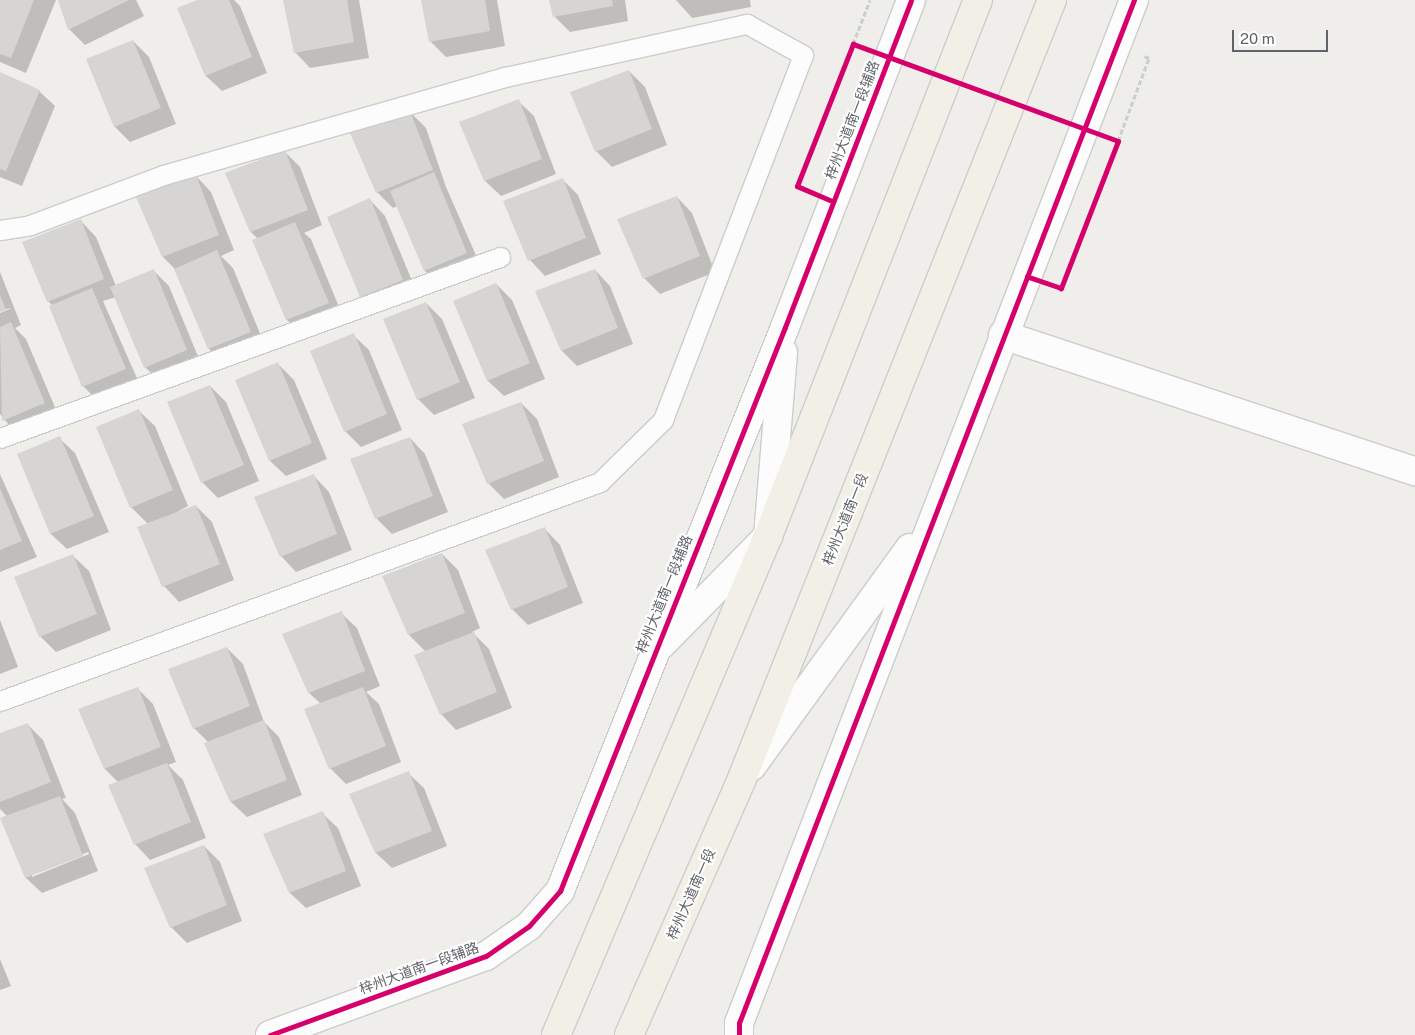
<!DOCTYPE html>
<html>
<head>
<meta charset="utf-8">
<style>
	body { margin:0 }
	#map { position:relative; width:1415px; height:1035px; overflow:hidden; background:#efeeea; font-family:"Public Sans","Noto Sans SC",sans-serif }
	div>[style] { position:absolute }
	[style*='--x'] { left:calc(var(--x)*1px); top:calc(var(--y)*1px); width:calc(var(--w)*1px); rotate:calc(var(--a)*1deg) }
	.shadow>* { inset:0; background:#0003 }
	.building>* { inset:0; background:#d6d5d3 }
	.path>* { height:3px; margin-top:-1.5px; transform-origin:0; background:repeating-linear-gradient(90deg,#cacfcc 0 5px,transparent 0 7.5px) }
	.roads { filter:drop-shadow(1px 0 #cbcccc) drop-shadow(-1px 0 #cbcccc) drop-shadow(0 1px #cbcccc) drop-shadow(0 -1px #cbcccc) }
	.service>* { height:19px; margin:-9.5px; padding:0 9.5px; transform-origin:9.5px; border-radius:9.5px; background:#fdfcfc }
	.minor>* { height:28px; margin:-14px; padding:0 14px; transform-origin:14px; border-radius:14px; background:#fdfcfc }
	.secondary>* { height:28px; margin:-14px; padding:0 14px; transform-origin:14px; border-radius:14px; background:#fdfcfc }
	.trunk>* { height:28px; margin:-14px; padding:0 14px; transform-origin:14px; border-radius:14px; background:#f2f0e6 }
	.cycleway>* { height:5px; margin:-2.5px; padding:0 2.5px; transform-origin:2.5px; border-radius:2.5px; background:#d6006c }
	span { translate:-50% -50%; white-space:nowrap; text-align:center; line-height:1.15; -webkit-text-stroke:4px #fff; paint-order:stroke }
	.street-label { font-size:14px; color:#5f6368 }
	.scale { position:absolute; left:1232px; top:30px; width:96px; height:22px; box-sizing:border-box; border:2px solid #5f6368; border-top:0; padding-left:6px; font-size:15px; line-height:18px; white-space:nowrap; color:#5f6368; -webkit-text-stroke:4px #fff; paint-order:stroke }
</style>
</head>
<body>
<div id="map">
	<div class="shadow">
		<div style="clip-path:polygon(0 0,56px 0,26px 73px,0 62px)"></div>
		<div style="clip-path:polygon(59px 0,136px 0,144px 16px,85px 45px,69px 29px)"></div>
		<div style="clip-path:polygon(200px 0,234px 0,240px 6px,267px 73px,222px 91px,206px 76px,179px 9px)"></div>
		<div style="clip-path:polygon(284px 0,359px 0,369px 58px,310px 68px,295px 52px)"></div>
		<div style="clip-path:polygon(422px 0,497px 0,505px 46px,446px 57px,430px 41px)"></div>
		<div style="clip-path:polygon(550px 0,625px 0,628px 21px,570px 32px,554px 16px)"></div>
		<div style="clip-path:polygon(676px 0,750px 0,751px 7px,692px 18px)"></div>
		<div style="clip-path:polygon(133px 41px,149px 57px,176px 124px,130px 142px,115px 127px)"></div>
		<div style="clip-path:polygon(629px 71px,645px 87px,667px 145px,612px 167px,596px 151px)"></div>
		<div style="clip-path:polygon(0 73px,39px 91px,55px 106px,22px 186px,0 177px)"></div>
		<div style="clip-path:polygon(518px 101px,534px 116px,556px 174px,501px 196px,485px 181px,461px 122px)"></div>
		<div style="clip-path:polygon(410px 112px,426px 128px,446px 187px,482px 269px,441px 286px,425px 271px,398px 206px,393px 208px,377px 192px)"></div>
		<div style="clip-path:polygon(284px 151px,300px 167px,322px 225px,304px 233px,311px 239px,344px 319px,303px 335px,287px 320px,254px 240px,258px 239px,251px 232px,227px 173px)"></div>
		<div style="clip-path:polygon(196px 176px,211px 192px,234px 250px,221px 256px,233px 268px,266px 348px,225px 364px,209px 349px,176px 270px,163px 257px)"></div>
		<div style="clip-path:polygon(563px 180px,578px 195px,601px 254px,545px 276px,530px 260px)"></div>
		<div style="clip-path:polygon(677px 197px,692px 213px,715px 272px,660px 294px,644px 278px)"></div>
		<div style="clip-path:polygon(370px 200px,385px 216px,418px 295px,377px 312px,361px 297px,328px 217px)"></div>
		<div style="clip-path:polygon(81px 221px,96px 237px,116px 286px,153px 270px,169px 286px,202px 366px,161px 383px,145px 367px,116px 297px,103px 301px,140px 385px,99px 402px,83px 386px,53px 306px,48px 301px)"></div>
		<div style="clip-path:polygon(595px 270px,610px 286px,633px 344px,577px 366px,562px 351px,537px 292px)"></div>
		<div style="clip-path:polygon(0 272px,21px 325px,15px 328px,26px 339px,60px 419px,18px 436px,0 414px,0 313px,12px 308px,0 310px)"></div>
		<div style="clip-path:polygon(496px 284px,512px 300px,545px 379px,504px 396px,488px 381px,455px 301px)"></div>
		<div style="clip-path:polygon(426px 303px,442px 319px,475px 398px,434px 415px,418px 399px)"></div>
		<div style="clip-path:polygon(353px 335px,369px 350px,402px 430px,361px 447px,345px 431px)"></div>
		<div style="clip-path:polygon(278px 364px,294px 380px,327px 459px,286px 476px,270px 461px)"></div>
		<div style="clip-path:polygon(210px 386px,226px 402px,259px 481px,218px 498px,202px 482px)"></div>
		<div style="clip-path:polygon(521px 403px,537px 419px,559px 477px,504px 499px,488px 483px)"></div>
		<div style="clip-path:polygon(139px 411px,155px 426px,188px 506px,170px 516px,196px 506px,212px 522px,234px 580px,179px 602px,164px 586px,148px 524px,131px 507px)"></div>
		<div style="clip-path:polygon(59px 438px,75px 453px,109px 532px,67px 549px,51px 534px,18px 455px)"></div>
		<div style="clip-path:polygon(410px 438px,425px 454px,448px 512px,392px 534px,377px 519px,352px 460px)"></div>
		<div style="clip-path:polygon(0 474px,37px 557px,0 572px)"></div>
		<div style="clip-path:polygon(314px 476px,329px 492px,352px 550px,296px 572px,281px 556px)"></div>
		<div style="clip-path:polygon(545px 529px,560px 545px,583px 603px,528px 625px,512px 609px)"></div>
		<div style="clip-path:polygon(442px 554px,458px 570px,480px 628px,472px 632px,489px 649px,512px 708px,456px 730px,441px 714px,426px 652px,409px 635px,384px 576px)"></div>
		<div style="clip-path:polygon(73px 556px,89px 571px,111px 630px,56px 652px,40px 636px)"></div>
		<div style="clip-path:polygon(341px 613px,357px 628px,380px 686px,366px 692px,379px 704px,401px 762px,346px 784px,330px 768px,321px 704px,309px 693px)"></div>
		<div style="clip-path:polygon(0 620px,18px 667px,0 674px)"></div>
		<div style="clip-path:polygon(227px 648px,243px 664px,264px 722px,279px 737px,302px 795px,247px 817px,231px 802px,208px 742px,194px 728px)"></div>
		<div style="clip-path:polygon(137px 688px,153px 704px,176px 762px,168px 765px,183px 780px,206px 838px,150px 860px,135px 844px,118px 782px,105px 769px,80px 710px)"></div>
		<div style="clip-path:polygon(evenodd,27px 724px,43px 740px,66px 798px,62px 799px,75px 813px,98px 871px,42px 893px,26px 878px,2px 819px,8px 817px,0 809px,0 734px,27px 724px,88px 852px,89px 854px,32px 877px,32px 874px,88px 852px)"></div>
		<div style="clip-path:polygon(408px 773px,424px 788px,447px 846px,392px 868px,376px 853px,351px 794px)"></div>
		<div style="clip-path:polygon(322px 813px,338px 828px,361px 886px,306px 908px,290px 893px)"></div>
		<div style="clip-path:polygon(204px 846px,220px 862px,242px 921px,187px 943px,171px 927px)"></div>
		<div style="clip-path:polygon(0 959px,11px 986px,0 990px)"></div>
	</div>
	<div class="building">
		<div style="clip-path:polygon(0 0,34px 0,11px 58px,0 54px)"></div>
		<div style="clip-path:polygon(58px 0,129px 0,68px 30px)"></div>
		<div style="clip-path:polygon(197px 0,229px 0,252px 57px,205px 76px,177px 8px)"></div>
		<div style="clip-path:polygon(283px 0,347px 0,354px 42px,294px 53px)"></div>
		<div style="clip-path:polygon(421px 0,485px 0,490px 31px,429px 42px)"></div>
		<div style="clip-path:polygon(549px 0,612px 0,613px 6px,553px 17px)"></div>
		<div style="clip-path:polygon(133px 40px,161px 108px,114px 127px,86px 59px)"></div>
		<div style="clip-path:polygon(629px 70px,652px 129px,595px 152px,570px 92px)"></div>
		<div style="clip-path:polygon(0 72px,40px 90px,6px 171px,0 169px)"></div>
		<div style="clip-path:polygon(519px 99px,542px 159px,484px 181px,459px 122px)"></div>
		<div style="clip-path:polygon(410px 111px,433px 170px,376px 193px,350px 133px)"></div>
		<div style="clip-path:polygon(285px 150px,308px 210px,250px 232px,225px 173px)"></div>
		<div style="clip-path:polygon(434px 172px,467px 253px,424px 271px,390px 191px)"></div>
		<div style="clip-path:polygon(196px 175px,219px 235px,162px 257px,136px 197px)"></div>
		<div style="clip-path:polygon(563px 178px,586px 238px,528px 261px,503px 201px)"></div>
		<div style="clip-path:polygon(677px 196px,700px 256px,643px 279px,617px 219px)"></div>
		<div style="clip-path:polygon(370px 198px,403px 280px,360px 297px,327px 217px)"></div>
		<div style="clip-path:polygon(81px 219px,104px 279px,47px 302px,22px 242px)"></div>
		<div style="clip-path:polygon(295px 222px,329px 303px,286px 320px,252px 240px)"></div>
		<div style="clip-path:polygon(217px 250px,251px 332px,208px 349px,174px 269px)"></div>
		<div style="clip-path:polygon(154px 269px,187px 350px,144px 368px,110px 287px)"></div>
		<div style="clip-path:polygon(595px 269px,618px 328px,561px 351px,535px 291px)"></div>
		<div style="clip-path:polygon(496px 283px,530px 363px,487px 381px,453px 301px)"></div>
		<div style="clip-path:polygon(92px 288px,126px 369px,82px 387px,49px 306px)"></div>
		<div style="clip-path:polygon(0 295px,6px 310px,0 312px)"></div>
		<div style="clip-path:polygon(426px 302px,460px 382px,417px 400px,383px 319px)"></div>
		<div style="clip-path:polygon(11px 322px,45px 403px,2px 421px,0 327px)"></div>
		<div style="clip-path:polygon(354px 333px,387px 414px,344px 432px,310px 351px)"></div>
		<div style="clip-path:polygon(278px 362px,312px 443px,269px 461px,235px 380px)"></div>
		<div style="clip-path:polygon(210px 385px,244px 465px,201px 483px,167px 402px)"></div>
		<div style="clip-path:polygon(521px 402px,544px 461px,487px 484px,462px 424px)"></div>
		<div style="clip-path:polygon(139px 409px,173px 490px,130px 508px,96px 427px)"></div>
		<div style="clip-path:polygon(60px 436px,94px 516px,50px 534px,17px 454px)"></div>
		<div style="clip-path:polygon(410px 437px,433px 496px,375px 519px,350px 459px)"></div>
		<div style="clip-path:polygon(314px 474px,337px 534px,280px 557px,254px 497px)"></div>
		<div style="clip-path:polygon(0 488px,22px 541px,0 550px)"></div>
		<div style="clip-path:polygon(196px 505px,220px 564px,162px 587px,137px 527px)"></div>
		<div style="clip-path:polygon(545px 527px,568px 587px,511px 610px,485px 550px)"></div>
		<div style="clip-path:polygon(442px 553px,465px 613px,408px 635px,382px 576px)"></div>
		<div style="clip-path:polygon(73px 554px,97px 614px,39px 637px,14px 577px)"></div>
		<div style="clip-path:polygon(342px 611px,365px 671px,308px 693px,282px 634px)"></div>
		<div style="clip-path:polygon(474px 632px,497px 692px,440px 715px,414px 655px)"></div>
		<div style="clip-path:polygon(227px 647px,250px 706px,193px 729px,168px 669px)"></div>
		<div style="clip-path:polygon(138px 687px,161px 747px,104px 769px,78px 709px)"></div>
		<div style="clip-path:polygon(363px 687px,386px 746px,329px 769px,304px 709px)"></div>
		<div style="clip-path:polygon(264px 720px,287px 780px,230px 802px,204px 743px)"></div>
		<div style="clip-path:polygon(28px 723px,51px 782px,0 802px,0 733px)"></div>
		<div style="clip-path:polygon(167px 763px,191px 822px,134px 845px,108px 785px)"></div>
		<div style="clip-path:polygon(409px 771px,432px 831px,375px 853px,349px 794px)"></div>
		<div style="clip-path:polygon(60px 796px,83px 856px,25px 878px,0 818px)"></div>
		<div style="clip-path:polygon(323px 811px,346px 871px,289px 893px,263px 834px)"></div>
		<div style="clip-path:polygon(204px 845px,227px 905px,170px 928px,144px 868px)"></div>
	</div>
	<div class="path">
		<div style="--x:853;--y:44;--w:47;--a:-68.9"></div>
		<div style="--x:1118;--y:141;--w:89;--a:-69.5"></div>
		<div style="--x:1149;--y:58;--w:5;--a:-158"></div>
	</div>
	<div class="roads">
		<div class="service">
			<div style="--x:0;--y:230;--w:30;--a:-9"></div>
			<div style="--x:30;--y:225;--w:142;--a:-20.6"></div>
			<div style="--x:163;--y:175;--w:356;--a:-16"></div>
			<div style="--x:505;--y:77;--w:248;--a:-12.4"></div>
			<div style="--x:747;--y:24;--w:64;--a:29"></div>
			<div style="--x:803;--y:55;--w:391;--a:111"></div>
			<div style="--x:663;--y:420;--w:88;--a:135.5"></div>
			<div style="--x:600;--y:482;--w:639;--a:159.95"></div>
			<div style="--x:0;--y:438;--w:532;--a:-19.9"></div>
		</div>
		<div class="minor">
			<div style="--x:1003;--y:335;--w:434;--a:18.3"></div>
		</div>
		<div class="secondary">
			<div style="--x:661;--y:645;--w:153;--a:-45.5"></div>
			<div style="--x:768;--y:536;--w:184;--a:-85.3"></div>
			<div style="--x:752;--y:766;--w:269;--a:-54.1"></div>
			<div style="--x:270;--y:1035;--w:230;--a:-20.1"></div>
			<div style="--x:486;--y:956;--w:52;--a:-34.9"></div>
			<div style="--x:529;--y:926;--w:47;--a:-48.5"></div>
			<div style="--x:560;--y:891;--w:607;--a:-68.25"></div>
			<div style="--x:785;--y:327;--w:350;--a:-68.9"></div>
			<div style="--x:739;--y:1035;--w:12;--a:-90"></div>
			<div style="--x:739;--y:1023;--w:1097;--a:-68.89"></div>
		</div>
		<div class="trunk">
			<div style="--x:556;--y:1035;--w:542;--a:-66.98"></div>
			<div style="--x:768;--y:536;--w:576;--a:-68.61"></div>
			<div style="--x:629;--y:1035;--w:278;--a:-66.2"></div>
			<div style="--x:741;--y:781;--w:841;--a:-68.29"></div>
		</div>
	</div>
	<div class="cycleway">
		<div style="--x:832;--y:201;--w:38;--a:-157"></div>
		<div style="--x:797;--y:186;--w:153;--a:-68.5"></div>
		<div style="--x:853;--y:44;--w:282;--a:20.1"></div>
		<div style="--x:1118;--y:141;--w:158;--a:111.2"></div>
		<div style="--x:1061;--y:288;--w:36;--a:-161"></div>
		<div style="--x:270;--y:1035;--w:230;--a:-20.1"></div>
		<div style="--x:486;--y:956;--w:52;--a:-34.9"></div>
		<div style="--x:529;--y:926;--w:47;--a:-48.5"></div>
		<div style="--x:560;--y:891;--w:607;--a:-68.25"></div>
		<div style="--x:785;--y:327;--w:350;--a:-68.9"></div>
		<div style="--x:739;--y:1035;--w:12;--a:-90"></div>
		<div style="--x:739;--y:1023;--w:1097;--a:-68.89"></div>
	</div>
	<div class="street-label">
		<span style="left:852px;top:120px;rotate:-69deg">梓州大道南一段辅路</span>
		<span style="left:845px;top:519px;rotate:-68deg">梓州大道南一段</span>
		<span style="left:664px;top:594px;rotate:-68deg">梓州大道南一段辅路</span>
		<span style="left:691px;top:894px;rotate:-66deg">梓州大道南一段</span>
		<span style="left:419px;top:968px;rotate:-20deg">梓州大道南一段辅路</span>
	</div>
	<div class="scale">20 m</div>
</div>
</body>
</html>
